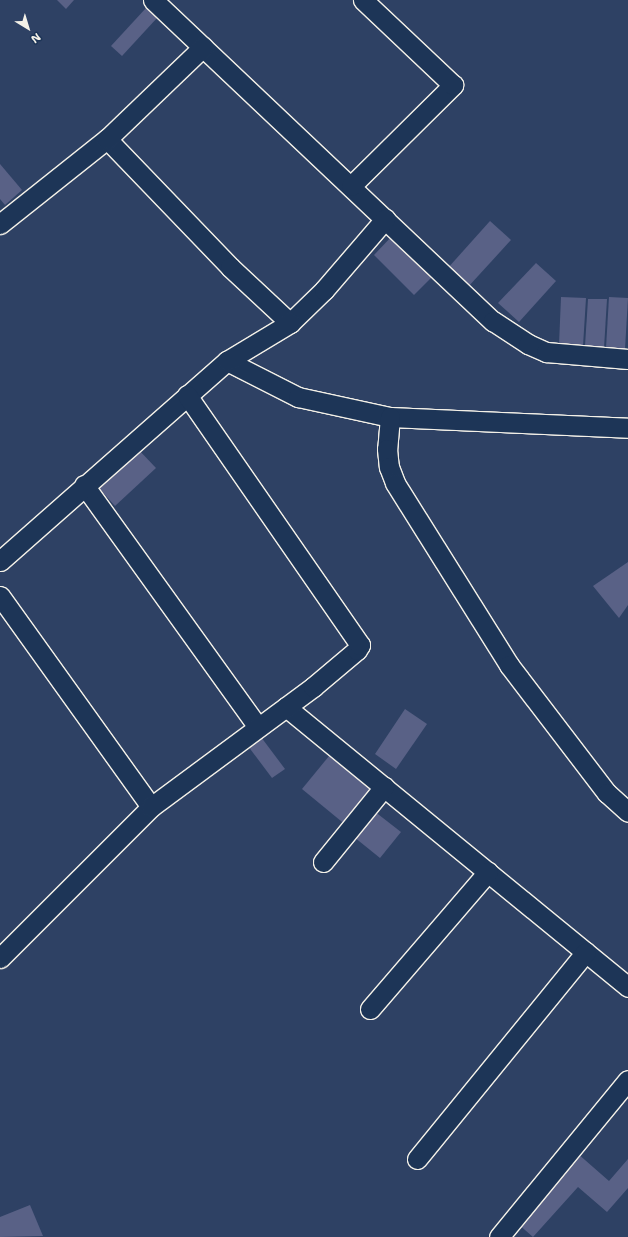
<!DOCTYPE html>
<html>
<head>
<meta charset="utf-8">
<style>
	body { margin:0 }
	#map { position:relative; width:628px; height:1237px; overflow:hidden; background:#2e4164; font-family:"Shantell Sans",sans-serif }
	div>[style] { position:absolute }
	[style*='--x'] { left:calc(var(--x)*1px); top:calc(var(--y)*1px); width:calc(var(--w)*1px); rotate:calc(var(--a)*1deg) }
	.building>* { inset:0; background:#596186 }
	.roads { filter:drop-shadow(1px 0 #f4f1e8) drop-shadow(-1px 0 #f4f1e8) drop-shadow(0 1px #f4f1e8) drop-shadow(0 -1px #f4f1e8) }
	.minor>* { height:19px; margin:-9.5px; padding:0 9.5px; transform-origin:9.5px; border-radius:9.5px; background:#1d3557 }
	span { translate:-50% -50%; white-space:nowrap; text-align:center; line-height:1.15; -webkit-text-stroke:3px #1d3557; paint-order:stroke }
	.north { position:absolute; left:8px; top:8px; width:40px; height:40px; -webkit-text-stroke:3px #1d3557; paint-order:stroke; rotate:142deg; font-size:11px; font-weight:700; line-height:16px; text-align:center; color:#f4f1e8 }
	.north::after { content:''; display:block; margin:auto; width:14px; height:18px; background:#f4f1e8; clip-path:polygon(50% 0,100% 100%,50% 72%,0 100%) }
</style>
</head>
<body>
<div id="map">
	<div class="building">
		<div style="clip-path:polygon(57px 0,74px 0,66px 9px)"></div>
		<div style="clip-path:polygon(146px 8px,157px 18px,122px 56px,111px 46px)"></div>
		<div style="clip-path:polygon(0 164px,22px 190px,5px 205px,0 199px)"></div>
		<div style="clip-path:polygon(490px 221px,511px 240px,468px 287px,447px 269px)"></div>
		<div style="clip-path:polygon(393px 235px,434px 275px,414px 295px,374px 255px)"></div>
		<div style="clip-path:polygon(536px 263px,556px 281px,519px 322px,498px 303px)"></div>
		<div style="clip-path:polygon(561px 297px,586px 298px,583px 346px,559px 345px)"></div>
		<div style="clip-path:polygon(609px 297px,628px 298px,625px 349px,606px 348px)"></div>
		<div style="clip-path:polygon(588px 299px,607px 299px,604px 348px,585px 346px)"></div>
		<div style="clip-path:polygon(137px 448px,156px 468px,115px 506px,96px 485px)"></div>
		<div style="clip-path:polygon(628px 562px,628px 605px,619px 618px,593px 586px)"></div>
		<div style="clip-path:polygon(405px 709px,427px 724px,396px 769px,375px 754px)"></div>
		<div style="clip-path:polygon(258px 733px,285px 769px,272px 778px,245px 742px)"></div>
		<div style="clip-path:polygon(334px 750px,379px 787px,347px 826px,302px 789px)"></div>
		<div style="clip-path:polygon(374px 811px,401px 832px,380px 858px,354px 837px)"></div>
		<div style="clip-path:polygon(577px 1153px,609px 1181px,628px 1159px,628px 1188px,607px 1212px,578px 1187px,533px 1237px,517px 1223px)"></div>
		<div style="clip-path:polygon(30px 1205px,43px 1236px,0 1237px,0 1217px)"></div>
	</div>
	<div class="roads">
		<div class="minor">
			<div style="--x:153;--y:0;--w:468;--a:43.4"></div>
			<div style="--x:493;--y:321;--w:42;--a:33.3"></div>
			<div style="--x:528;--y:344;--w:20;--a:24"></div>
			<div style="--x:546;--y:352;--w:82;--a:4.9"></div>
			<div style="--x:107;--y:139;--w:178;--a:46.1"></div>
			<div style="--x:230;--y:267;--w:82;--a:43"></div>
			<div style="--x:290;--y:323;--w:47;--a:-44.1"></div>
			<div style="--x:324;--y:290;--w:94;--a:-49.3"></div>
			<div style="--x:351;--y:186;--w:144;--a:-44.7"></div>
			<div style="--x:453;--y:85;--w:124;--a:-136.6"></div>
			<div style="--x:0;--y:224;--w:137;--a:-38.5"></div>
			<div style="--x:107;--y:139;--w:133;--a:-43.8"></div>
			<div style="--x:227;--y:361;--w:80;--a:26.9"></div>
			<div style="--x:298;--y:397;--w:94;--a:12.3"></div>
			<div style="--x:390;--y:417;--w:238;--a:2.6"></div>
			<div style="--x:390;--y:417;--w:32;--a:95"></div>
			<div style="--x:387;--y:449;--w:18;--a:84"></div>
			<div style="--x:389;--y:467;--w:17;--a:69"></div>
			<div style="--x:395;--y:483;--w:215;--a:57.9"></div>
			<div style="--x:509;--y:665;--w:161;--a:52.6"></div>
			<div style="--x:607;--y:793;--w:28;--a:42"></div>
			<div style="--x:84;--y:485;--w:298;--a:54.3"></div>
			<div style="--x:0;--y:561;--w:303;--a:-41.4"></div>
			<div style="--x:227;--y:361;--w:74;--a:-31.1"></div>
			<div style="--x:0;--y:596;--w:259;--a:54.4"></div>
			<div style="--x:286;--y:707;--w:442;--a:39.3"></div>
			<div style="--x:323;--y:862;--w:97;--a:-50.9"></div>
			<div style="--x:0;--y:958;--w:214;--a:-45"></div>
			<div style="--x:151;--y:807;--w:202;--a:-36.5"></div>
			<div style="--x:313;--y:687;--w:57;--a:-40.1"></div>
			<div style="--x:357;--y:650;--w:6;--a:-59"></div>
			<div style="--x:360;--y:645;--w:304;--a:-124.7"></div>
			<div style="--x:370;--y:1009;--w:181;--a:-49.3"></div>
			<div style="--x:417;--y:1159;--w:267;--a:-50.8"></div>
			<div style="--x:499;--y:1237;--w:203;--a:-50.6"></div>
		</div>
	</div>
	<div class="north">N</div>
</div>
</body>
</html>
